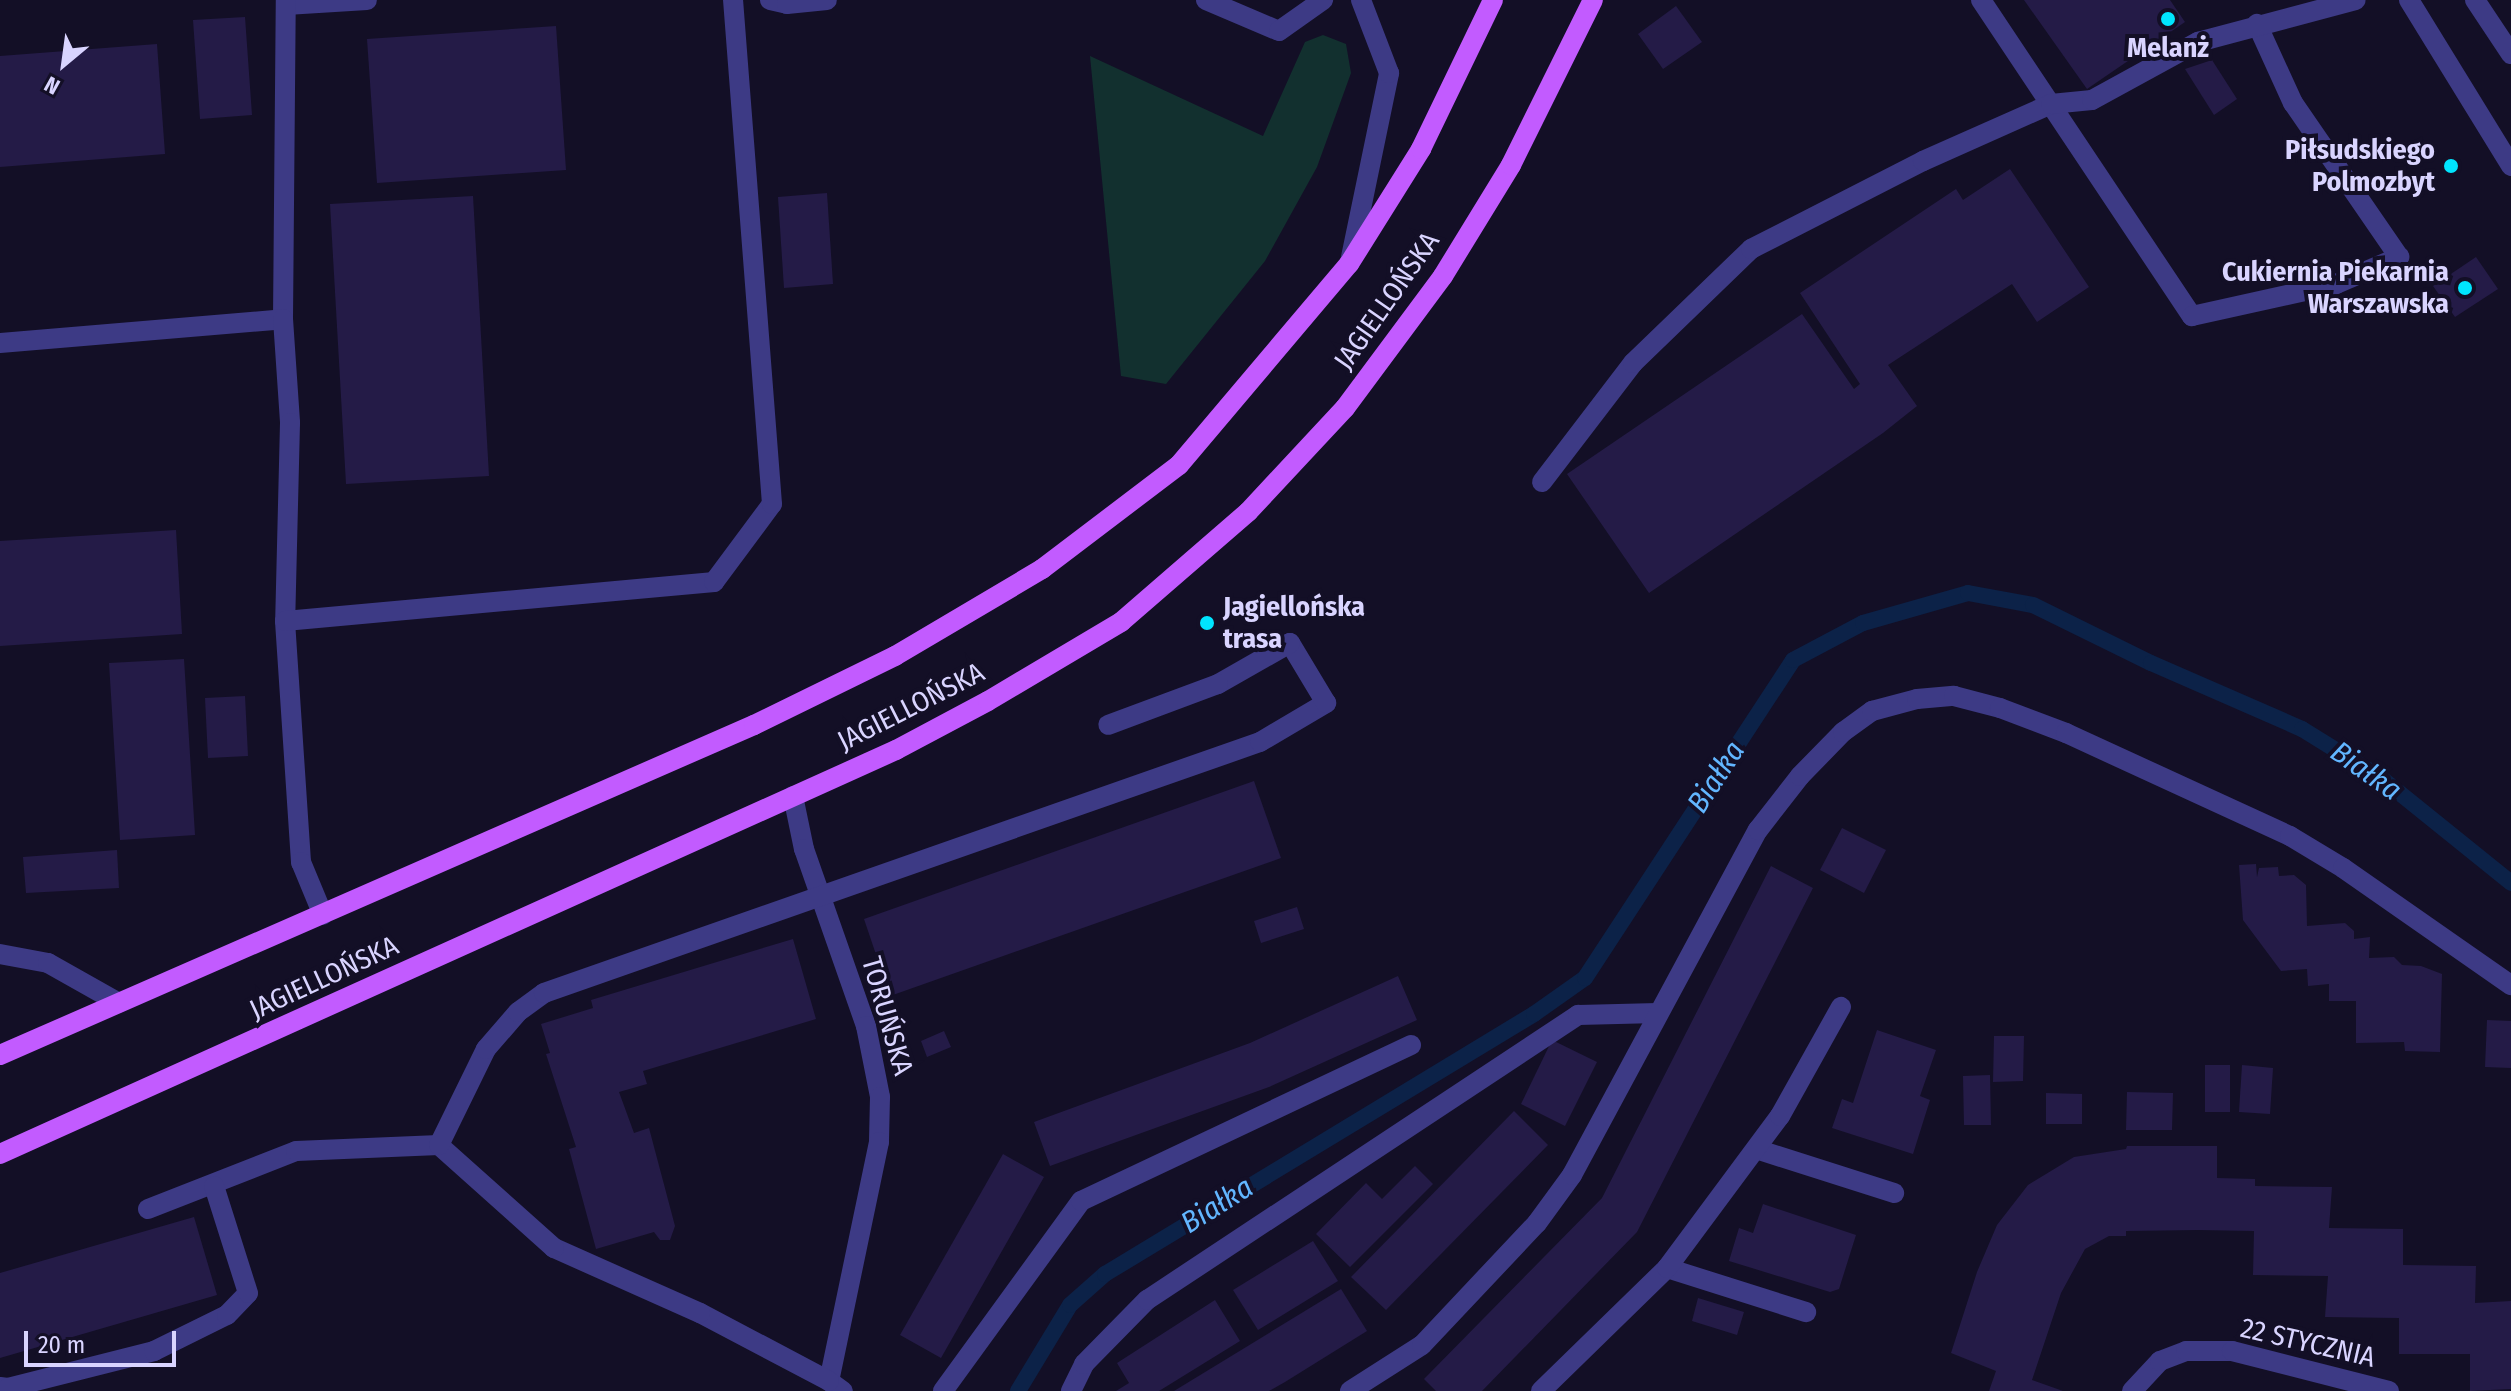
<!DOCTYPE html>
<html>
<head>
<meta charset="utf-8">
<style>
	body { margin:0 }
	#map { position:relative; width:2511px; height:1391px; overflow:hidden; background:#130f26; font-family:"Fira Sans Condensed",sans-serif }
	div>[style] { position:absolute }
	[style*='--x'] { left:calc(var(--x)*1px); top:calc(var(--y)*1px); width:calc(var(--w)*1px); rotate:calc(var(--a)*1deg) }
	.green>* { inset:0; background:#12302f }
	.stream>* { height:16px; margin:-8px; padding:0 8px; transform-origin:8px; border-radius:8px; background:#0c2248 }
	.building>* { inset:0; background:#241b47 }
	.minor>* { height:20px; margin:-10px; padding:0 10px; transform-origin:10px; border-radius:10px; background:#3d3a85 }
	.major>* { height:20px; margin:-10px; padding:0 10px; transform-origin:10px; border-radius:10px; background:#c25bff }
	.dots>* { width:22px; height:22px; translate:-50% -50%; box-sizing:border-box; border:4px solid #130f26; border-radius:50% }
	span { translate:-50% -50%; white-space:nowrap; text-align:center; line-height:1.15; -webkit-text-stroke:8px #130f26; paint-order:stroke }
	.poi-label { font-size:28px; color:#d9d4ff; font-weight:700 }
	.right { translate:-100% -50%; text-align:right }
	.left { translate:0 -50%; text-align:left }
	.street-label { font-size:28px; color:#d9d4ff }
	.water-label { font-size:30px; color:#62b6ff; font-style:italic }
	.north { position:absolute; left:24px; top:24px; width:80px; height:80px; -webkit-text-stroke:6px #130f26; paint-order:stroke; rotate:209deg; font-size:22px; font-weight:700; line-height:32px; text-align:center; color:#d9d4ff }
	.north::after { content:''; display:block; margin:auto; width:28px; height:36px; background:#d9d4ff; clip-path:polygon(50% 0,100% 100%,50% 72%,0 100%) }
	.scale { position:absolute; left:24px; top:1331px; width:152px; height:36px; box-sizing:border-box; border:4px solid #d9d4ff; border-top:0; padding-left:10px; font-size:24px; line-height:28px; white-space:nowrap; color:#d9d4ff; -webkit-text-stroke:6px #130f26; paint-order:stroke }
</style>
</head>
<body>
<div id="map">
	<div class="green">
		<div style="clip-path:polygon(1323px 35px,1346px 44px,1351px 73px,1317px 167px,1265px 261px,1166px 384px,1121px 376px,1090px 56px,1263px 136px,1305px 42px)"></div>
	</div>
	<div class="stream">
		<div style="--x:1018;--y:1391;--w:100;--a:-58.8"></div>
		<div style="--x:1070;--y:1305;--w:47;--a:-41.5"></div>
		<div style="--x:1105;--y:1274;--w:502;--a:-31.22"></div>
		<div style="--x:1534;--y:1014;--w:62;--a:-35.2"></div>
		<div style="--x:1585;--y:978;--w:380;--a:-56.8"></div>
		<div style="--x:1793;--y:660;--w:79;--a:-27.9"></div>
		<div style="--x:1863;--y:623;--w:109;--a:-15.9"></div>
		<div style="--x:1968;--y:593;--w:66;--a:10.5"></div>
		<div style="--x:2033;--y:605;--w:131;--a:26.2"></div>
		<div style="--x:2151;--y:663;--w:165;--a:23.6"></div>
		<div style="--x:2302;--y:729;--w:93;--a:31.8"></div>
		<div style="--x:2381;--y:778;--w:167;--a:38.9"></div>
	</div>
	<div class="building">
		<div style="clip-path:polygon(2024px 0,2170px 0,2185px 22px,2087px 89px)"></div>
		<div style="clip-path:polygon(1676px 6px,1702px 42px,1663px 69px,1638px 34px)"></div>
		<div style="clip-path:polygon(245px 17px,252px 115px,200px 119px,193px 20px)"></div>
		<div style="clip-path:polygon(556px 26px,566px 170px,377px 183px,367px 39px)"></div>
		<div style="clip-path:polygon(157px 44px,165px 154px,0 167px,0 56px)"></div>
		<div style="clip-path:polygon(2212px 60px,2237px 99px,2214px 115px,2185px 69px)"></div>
		<div style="clip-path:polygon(2010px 169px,2089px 287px,2037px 322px,2012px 284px,1888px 365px,1917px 406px,1883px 433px,1649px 593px,1567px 474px,1802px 314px,1854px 389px,1860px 384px,1800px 293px,1956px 189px,1963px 200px)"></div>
		<div style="clip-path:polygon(827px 193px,833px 284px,784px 288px,778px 197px)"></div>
		<div style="clip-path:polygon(473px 196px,489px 476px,346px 484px,330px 204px)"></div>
		<div style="clip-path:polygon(2476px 257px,2498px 289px,2455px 317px,2433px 286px)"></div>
		<div style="clip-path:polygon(176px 530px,182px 634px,0 646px,0 541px)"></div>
		<div style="clip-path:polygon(184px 659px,195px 835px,120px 840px,109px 663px)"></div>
		<div style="clip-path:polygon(245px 696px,248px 756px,208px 758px,205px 698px)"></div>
		<div style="clip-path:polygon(1254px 781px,1281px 858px,890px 996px,864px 919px)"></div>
		<div style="clip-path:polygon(1842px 828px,1886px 850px,1864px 893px,1820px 870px)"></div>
		<div style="clip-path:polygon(117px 850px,119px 888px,26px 893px,23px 857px)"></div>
		<div style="clip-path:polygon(2256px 864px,2257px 877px,2259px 868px,2278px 867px,2279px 876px,2294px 875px,2306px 885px,2307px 926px,2345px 923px,2354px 931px,2354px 939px,2370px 937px,2369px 958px,2394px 957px,2402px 965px,2421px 966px,2442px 974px,2440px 1052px,2405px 1051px,2404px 1042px,2356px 1043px,2356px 1001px,2329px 1001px,2329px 984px,2308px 986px,2307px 969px,2281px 971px,2243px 920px,2239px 865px)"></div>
		<div style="clip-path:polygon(1771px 866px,1813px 888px,1637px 1232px,1482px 1391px,1436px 1391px,1424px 1379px,1602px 1198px)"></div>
		<div style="clip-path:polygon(1297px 907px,1304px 929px,1261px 943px,1254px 921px)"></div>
		<div style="clip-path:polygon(793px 939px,816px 1019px,643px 1071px,647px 1084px,619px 1092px,634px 1133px,649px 1128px,675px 1226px,670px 1240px,660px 1240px,654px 1232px,596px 1249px,569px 1149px,576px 1147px,546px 1054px,550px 1053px,541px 1024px,593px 1008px,591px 1000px)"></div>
		<div style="clip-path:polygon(1398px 976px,1417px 1020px,1269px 1087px,1050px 1166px,1034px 1122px,1250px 1043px)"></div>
		<div style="clip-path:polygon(2487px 1020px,2511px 1021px,2511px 1068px,2485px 1067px)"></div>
		<div style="clip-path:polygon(1877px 1030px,1936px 1050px,1920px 1096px,1930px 1100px,1913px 1154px,1832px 1128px,1842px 1099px,1853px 1103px)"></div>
		<div style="clip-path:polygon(944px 1031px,951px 1047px,927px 1057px,921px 1041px)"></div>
		<div style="clip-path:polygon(1994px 1036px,2024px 1036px,2023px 1081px,1993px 1082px)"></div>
		<div style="clip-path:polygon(1552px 1040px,1597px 1062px,1565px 1126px,1521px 1104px)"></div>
		<div style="clip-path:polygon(2205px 1065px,2230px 1065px,2230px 1112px,2205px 1112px)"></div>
		<div style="clip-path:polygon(2242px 1065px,2273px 1068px,2270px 1114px,2239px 1112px)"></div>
		<div style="clip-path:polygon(1990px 1075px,1991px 1125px,1964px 1125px,1963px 1076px)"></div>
		<div style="clip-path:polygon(2127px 1092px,2173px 1093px,2172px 1130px,2126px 1130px)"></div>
		<div style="clip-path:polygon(2046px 1093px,2082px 1094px,2082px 1124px,2046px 1124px)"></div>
		<div style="clip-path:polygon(1514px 1111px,1548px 1145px,1386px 1310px,1351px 1277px)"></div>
		<div style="clip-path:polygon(2127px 1146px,2217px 1146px,2217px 1178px,2255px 1179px,2255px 1186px,2332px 1187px,2329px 1228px,2403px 1229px,2403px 1265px,2476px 1266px,2475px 1303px,2511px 1301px,2511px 1389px,2470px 1391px,2470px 1354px,2399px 1354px,2399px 1318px,2325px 1317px,2328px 1276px,2253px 1275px,2254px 1231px,2198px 1230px,2126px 1231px,2126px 1236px,2109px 1236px,2085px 1249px,2061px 1293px,2032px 1380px,2063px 1391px,1989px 1391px,1996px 1371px,1951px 1353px,1977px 1272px,1997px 1225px,2028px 1185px,2074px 1157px,2126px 1149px)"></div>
		<div style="clip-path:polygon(1003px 1154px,1044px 1177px,941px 1358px,900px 1335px)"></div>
		<div style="clip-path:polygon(1415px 1166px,1433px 1184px,1350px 1267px,1316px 1234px,1366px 1183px,1382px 1199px)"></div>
		<div style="clip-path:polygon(1763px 1204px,1856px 1235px,1839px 1289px,1830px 1292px,1729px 1261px,1739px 1228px,1753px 1233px)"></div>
		<div style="clip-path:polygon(194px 1217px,217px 1295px,0 1358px,0 1273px)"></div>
		<div style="clip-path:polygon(1313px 1241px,1338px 1281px,1258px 1330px,1233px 1290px)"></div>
		<div style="clip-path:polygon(1341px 1289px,1367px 1331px,1285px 1382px,1269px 1391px,1174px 1391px)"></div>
		<div style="clip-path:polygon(1698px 1298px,1744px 1312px,1737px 1335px,1692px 1321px)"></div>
		<div style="clip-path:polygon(1215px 1300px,1240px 1341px,1159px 1391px,1116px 1391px,1129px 1383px,1117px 1363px)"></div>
	</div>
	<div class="minor">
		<div style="--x:770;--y:0;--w:17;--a:13"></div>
		<div style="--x:787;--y:4;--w:40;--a:-5.7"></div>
		<div style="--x:1206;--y:0;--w:79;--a:23"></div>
		<div style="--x:1279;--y:31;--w:54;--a:-35.2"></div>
		<div style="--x:1981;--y:0;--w:380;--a:56.3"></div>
		<div style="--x:2192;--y:316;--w:148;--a:-12.5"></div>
		<div style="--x:2336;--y:284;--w:69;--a:-23.2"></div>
		<div style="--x:2399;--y:257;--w:187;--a:-124.5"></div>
		<div style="--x:2293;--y:103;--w:87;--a:-114.5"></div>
		<div style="--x:2409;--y:0;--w:195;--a:58.4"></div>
		<div style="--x:2475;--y:0;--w:65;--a:56.3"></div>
		<div style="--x:286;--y:5;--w:81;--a:-3.5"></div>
		<div style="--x:1350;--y:262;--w:193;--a:-78.3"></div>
		<div style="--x:1389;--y:73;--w:78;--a:-111"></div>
		<div style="--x:283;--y:319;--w:319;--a:-89.5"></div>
		<div style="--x:0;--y:343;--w:284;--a:-4.8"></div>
		<div style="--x:283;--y:319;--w:104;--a:86.1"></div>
		<div style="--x:290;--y:423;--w:198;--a:91.4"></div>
		<div style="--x:285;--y:621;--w:242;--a:86.2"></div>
		<div style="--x:301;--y:862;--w:57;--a:67.5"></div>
		<div style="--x:1542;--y:482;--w:150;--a:-52.6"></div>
		<div style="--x:1633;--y:363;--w:164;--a:-44"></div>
		<div style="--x:1751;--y:249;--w:193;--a:-27.1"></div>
		<div style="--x:1923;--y:161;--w:140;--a:-24"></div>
		<div style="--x:2051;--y:104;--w:41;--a:-5.6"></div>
		<div style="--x:2092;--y:100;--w:121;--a:-28.7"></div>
		<div style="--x:2198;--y:42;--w:163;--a:-14.9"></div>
		<div style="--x:285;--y:621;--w:431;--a:-5.2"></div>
		<div style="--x:714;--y:582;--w:97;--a:-53.4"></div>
		<div style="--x:772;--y:504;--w:506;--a:-94.42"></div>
		<div style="--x:793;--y:796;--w:54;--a:78.3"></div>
		<div style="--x:804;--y:849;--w:188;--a:70.7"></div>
		<div style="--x:866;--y:1026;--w:72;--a:78.8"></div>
		<div style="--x:880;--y:1097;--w:45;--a:91.3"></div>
		<div style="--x:879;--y:1142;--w:244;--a:101.8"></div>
		<div style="--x:829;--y:1381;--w:17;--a:36"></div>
		<div style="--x:0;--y:954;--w:49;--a:10.6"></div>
		<div style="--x:48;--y:963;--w:81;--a:29.4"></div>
		<div style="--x:1756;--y:1149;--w:145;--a:17.7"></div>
		<div style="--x:148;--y:1209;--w:159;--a:-21.4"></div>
		<div style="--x:296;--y:1151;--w:143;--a:-2.4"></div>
		<div style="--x:1667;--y:1268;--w:146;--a:17.6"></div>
		<div style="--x:829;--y:1381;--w:146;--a:-152.2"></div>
		<div style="--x:700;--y:1313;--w:160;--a:-156"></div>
		<div style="--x:554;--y:1248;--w:154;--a:-138.2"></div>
		<div style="--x:439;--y:1145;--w:107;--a:-63.9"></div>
		<div style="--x:486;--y:1049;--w:49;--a:-49.1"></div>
		<div style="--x:518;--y:1012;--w:32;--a:-36"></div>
		<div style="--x:544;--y:993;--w:759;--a:-19.32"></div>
		<div style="--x:1260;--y:742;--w:77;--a:-30.6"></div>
		<div style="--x:1326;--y:703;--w:70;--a:-121"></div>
		<div style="--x:1290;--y:643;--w:83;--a:150.3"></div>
		<div style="--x:1218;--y:684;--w:117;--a:159.6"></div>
		<div style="--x:0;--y:1387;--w:8;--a:7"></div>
		<div style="--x:8;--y:1388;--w:151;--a:-14.2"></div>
		<div style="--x:154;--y:1351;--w:81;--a:-26.3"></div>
		<div style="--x:227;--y:1315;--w:30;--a:-46"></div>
		<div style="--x:248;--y:1293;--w:112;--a:-107.6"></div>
		<div style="--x:943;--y:1391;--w:235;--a:-54"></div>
		<div style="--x:1081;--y:1201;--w:365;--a:-25.3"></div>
		<div style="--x:1071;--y:1391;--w:30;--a:-64"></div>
		<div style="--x:1084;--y:1364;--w:90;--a:-45.5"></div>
		<div style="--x:1147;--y:1300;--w:517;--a:-33.47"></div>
		<div style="--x:1578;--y:1015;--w:80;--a:-1.4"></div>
		<div style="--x:1350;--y:1391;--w:85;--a:-32.6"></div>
		<div style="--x:1422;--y:1345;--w:168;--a:-46.7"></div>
		<div style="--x:1537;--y:1223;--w:59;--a:-53.9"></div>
		<div style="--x:1572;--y:1175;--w:392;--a:-61.7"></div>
		<div style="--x:1758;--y:830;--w:68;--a:-52.1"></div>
		<div style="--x:1800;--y:776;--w:62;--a:-45.7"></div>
		<div style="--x:1843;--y:732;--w:36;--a:-36"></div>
		<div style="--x:1872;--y:711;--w:47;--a:-14.9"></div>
		<div style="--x:1917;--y:699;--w:37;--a:-5"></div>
		<div style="--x:1954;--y:696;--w:48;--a:14.6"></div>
		<div style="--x:2000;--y:708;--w:71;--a:20.7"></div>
		<div style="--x:2066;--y:733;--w:247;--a:24.7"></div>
		<div style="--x:2290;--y:836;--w:62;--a:31.1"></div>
		<div style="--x:2343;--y:868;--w:205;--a:34.9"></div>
		<div style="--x:1541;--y:1391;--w:176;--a:-44.3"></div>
		<div style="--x:1667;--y:1268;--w:189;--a:-53.4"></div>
		<div style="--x:1780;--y:1116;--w:125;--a:-60.8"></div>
		<div style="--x:2132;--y:1391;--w:41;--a:-47"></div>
		<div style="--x:2160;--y:1361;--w:28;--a:-21"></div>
		<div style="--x:2186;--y:1351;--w:46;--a:0"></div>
		<div style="--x:2232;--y:1351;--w:162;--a:14.3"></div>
	</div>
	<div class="major">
		<div style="--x:0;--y:1055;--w:823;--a:-23.64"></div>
		<div style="--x:754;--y:725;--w:157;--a:-26.1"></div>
		<div style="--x:895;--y:656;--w:171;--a:-30.6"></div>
		<div style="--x:1042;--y:569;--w:172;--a:-37.2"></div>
		<div style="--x:1179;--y:465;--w:263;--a:-49.8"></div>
		<div style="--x:1349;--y:264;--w:136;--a:-57.9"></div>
		<div style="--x:1421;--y:149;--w:165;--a:-64.2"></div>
		<div style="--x:0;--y:1154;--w:983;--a:-24.27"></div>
		<div style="--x:896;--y:750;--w:104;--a:-28"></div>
		<div style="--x:988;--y:701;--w:155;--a:-30.7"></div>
		<div style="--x:1121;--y:622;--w:168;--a:-40.9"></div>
		<div style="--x:1248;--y:512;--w:142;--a:-47"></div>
		<div style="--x:1345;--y:408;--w:164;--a:-53.4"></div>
		<div style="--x:1443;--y:276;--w:130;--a:-58.5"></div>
		<div style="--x:1511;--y:165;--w:184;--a:-63.6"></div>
	</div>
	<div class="dots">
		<div style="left:2168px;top:19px;background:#00e5ff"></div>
		<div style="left:2451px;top:166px;background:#00e5ff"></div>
		<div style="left:2465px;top:288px;background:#00e5ff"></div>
		<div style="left:1207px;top:623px;background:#00e5ff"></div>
	</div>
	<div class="poi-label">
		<span style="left:2168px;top:48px">Melanż</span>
		<span class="right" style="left:2435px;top:166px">Piłsudskiego<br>Polmozbyt</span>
		<span class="right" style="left:2449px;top:288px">Cukiernia Piekarnia<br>Warszawska</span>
		<span class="left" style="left:1223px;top:623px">Jagiellońska<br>trasa</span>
	</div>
	<div class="street-label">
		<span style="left:1387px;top:301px;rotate:-55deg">JAGIELLOŃSKA</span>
		<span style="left:911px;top:707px;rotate:-27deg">JAGIELLOŃSKA</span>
		<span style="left:324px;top:978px;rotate:-25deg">JAGIELLOŃSKA</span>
		<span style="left:887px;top:1016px;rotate:74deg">TORUŃSKA</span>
		<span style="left:2308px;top:1343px;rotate:13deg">22 STYCZNIA</span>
	</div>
	<div class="water-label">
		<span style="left:2366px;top:771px;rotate:35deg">Białka</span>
		<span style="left:1716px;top:777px;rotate:-57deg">Białka</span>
		<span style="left:1217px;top:1205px;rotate:-32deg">Białka</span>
	</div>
	<div class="north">N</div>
	<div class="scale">20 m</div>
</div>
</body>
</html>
